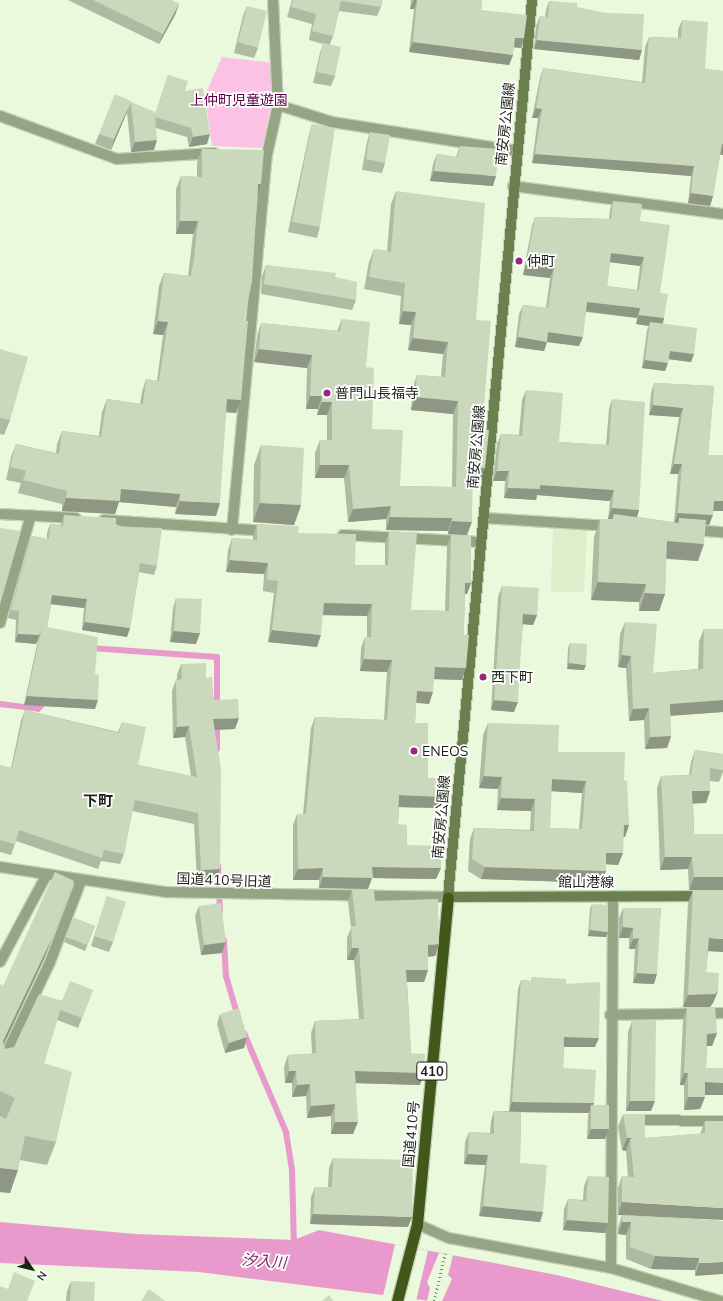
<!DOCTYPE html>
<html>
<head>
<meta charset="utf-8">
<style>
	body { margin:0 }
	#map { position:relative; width:723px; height:1301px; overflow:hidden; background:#eaf8db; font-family:Mulish,"Noto Sans JP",sans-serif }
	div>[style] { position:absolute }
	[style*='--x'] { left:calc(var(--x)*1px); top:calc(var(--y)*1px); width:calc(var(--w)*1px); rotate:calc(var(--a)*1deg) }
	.built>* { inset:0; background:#dceeca }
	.green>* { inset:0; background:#fbc2e5 }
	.water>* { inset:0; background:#e89acc }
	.pier>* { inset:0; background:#eaf8db }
	.stream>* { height:6px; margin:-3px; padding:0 3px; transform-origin:3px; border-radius:3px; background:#e89acc }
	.path>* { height:2.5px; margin-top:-1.25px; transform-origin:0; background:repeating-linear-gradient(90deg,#7d8672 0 1px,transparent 0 4px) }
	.roads { filter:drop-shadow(1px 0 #c5d1b8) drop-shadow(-1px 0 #c5d1b8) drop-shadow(0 1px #c5d1b8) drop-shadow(0 -1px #c5d1b8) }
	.minor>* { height:10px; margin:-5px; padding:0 5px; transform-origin:5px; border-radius:5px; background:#95a584 }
	.tertiary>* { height:10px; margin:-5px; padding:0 5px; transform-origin:5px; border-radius:5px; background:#95a584 }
	.secondary>* { height:10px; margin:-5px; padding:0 5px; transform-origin:5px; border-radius:5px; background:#6a804e }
	.trunk>* { height:11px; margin:-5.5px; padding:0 5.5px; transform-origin:5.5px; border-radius:5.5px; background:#40581a }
	.wall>* { inset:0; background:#aebaa1 }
	.shaded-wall>* { inset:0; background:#8d9783 }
	.building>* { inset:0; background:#cad8bb }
	.dots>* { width:11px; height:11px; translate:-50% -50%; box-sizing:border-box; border:2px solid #fff; border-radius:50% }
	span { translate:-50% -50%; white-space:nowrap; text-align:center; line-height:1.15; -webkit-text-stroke:3.5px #fff; paint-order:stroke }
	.shield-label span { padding:1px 3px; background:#fff; border:1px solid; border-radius:3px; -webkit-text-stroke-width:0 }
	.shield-label { font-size:13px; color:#1d2217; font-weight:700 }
	.park-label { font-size:14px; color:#5d0047 }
	.street-label { font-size:14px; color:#1d2217 }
	.poi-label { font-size:14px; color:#1d2217 }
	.left { translate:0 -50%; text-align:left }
	.neighbourhood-label { font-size:15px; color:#1d2217; font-weight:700 }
	.water-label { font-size:15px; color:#791f60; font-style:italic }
	.north { position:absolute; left:12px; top:1249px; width:40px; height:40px; -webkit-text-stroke:3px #fff; paint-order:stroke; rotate:125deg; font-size:11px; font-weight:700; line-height:16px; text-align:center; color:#1d2217 }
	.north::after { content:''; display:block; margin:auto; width:14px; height:18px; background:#1d2217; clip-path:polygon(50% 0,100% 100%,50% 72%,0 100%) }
</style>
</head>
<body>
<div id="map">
	<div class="built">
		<div style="clip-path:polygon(553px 529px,587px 530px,584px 592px,551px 592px)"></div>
	</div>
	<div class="green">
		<div style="clip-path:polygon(222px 57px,273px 63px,271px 104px,262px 148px,212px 146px,205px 95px)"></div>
	</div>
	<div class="water">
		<div style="clip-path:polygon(0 1222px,135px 1234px,294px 1240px,319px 1230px,557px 1275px,663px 1301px,431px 1301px,199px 1272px,0 1263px)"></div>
	</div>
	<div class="pier">
		<div style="clip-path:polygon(395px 1244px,428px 1251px,416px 1301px,383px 1296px)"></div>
		<div style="clip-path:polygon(439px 1253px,453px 1255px,448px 1275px,452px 1279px,442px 1301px,427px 1301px,430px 1288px,427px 1282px)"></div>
	</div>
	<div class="stream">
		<div style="--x:90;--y:648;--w:127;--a:4.1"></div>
		<div style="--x:217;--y:657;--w:50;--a:90"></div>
		<div style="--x:0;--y:704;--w:38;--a:7"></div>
		<div style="--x:38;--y:709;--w:12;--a:-48"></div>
		<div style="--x:217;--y:722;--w:27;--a:90"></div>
		<div style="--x:218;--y:866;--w:45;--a:87.5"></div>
		<div style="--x:224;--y:940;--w:36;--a:87"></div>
		<div style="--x:226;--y:976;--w:43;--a:73.7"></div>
		<div style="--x:244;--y:1033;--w:108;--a:67"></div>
		<div style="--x:286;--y:1132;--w:38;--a:81"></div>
		<div style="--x:292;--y:1170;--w:78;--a:88.5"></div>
	</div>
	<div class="path">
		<div style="--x:434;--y:1301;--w:49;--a:-77.1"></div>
	</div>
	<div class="roads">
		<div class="minor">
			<div style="--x:273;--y:0;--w:105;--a:87.3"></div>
			<div style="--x:278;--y:105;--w:57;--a:17.5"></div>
			<div style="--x:332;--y:122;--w:187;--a:8.9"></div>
			<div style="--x:0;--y:116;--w:125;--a:20.2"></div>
			<div style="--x:117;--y:159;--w:97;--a:-3.5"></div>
			<div style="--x:513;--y:186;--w:212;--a:7.6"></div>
			<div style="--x:0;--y:514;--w:76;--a:3"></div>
			<div style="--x:484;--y:518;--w:128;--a:3.6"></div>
			<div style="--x:104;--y:520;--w:163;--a:3.9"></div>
			<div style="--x:232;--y:530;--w:377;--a:-84.7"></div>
			<div style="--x:267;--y:155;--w:51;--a:-77.6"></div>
			<div style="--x:692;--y:530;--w:31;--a:4"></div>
			<div style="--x:343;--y:535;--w:137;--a:2.9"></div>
			<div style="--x:0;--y:623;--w:112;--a:-74"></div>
			<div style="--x:0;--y:962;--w:98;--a:-61.9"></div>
			<div style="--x:610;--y:1015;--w:113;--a:-1"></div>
			<div style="--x:0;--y:1067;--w:116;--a:-64.5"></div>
			<div style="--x:50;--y:962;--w:87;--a:-69.1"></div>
			<div style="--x:631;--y:1120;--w:92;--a:0.6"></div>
			<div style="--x:417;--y:1224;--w:35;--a:24"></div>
			<div style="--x:449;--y:1238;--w:165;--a:10.5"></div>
			<div style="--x:611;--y:1268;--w:114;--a:16.8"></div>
			<div style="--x:611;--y:1268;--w:372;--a:-89.7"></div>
		</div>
		<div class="tertiary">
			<div style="--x:0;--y:867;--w:168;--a:8.6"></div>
			<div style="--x:166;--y:892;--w:282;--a:1"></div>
		</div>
		<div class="secondary">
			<div style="--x:532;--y:0;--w:901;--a:95.35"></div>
			<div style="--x:448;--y:897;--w:275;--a:-0.2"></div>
		</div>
		<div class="trunk">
			<div style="--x:397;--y:1301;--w:80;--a:-75.4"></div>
			<div style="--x:417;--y:1224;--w:328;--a:-84.6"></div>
		</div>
	</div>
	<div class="wall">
		<div style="clip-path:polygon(68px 0,171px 0,179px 4px,175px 15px,159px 44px)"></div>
		<div style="clip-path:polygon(292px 0,382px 0,381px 7px,377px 16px,339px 11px,333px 36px,330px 44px,335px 76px,331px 86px,313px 83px,320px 53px,323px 44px,309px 40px,312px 24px,287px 17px)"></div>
		<div style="clip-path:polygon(411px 0,482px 0,481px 10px,524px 38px,521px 48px,513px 47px,513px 55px,509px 65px,409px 52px,414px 9px,410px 9px)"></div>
		<div style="clip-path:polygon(549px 1px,577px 7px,642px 50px,639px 60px,534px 49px,536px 26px,540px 16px,545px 17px,546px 10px)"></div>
		<div style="clip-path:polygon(247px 6px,258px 48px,254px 58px,234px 53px,243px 16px)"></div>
		<div style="clip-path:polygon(682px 20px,705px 69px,723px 71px,723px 155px,720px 154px,713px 196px,710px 206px,688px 203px,691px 176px,532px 163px,538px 118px,532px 118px,540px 78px,543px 68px,642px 82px,645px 47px,649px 37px,678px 38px,678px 30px)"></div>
		<div style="clip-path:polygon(168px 75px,185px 91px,207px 144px,189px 147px,187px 137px,156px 128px,154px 150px,131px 152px,127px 112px,131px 102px,155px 115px)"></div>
		<div style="clip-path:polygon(127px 112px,111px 150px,95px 144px,99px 134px)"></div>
		<div style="clip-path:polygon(312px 124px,320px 227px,317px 238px,288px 232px,309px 135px)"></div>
		<div style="clip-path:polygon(370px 132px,385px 163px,382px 173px,362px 170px,367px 142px)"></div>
		<div style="clip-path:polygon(460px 146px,493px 186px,430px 181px,433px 164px,437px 154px,456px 157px)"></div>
		<div style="clip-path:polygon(202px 149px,261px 184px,257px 194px,244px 321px,241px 400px,236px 413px,226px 412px,216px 516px,175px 514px,176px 507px,119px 502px,115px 514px,62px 511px,62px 504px,18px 493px,21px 483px,6px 480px,11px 457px,16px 444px,56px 453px,57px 444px,62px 431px,99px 436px,102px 412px,107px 399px,140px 404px,142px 392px,146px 379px,157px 381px,163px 335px,153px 334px,159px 286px,164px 273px,188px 276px,193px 234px,176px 234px,176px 189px,181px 176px,197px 177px,197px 162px)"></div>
		<div style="clip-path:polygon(396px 191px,476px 320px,482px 430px,480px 481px,473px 481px,467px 535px,448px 534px,448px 531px,386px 530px,386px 519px,348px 522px,344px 478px,315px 478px,315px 453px,320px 440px,327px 440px,327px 415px,317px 415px,318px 409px,306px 409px,307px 368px,254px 362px,257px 336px,261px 323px,337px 331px,342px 319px,366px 367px,372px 429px,400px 486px,452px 487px,453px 414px,411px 410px,413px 387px,417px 375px,441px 377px,443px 354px,408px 350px,411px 325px,399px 324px,401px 296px,364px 289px,369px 262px,374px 249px,387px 251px,391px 204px)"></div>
		<div style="clip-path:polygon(evenodd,613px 201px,640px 221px,660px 293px,664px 318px,663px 323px,694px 354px,691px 362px,669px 359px,665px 371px,642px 368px,647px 330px,649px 326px,636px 324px,637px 318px,586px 312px,579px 346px,547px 342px,544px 351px,515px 347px,519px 314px,523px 305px,546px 308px,550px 278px,523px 275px,532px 226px,535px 217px,609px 219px,610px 210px,613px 201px,610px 262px,640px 266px,637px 290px,607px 286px,610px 262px)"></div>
		<div style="clip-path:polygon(266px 265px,335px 277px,356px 300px,352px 310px,261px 294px,262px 276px)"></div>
		<div style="clip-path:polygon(0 349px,10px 420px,4px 435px,0 434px)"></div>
		<div style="clip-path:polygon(654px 383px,714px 386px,708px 455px,723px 455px,723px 511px,713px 511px,709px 525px,706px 524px,698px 561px,666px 559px,665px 594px,659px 611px,639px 611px,639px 602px,591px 600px,594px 537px,600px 519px,612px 519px,608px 519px,610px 501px,537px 495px,536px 500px,504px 498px,505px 481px,493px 481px,497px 444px,501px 434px,519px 435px,522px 400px,526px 390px,559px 442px,606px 445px,609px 409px,612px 399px,639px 510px,637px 517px,678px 523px,674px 523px,678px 474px,670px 474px,679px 417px,649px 415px,651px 393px)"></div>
		<div style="clip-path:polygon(261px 445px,301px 505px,294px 525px,253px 522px,254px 465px)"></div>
		<div style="clip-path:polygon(64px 515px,116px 524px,157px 566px,154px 575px,139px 572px,130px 628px,127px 637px,82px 630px,84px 608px,51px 604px,47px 627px,95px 674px,95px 709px,24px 705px,38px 640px,36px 644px,15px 642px,16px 620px,8px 618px,29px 545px,32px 536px,47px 539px,47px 533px,50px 524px,61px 525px)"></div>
		<div style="clip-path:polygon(257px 524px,298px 533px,355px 565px,385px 565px,385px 543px,389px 531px,411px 610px,445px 611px,447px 547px,451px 535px,471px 583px,467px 594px,465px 594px,462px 680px,434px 679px,429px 704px,416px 703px,415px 723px,428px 778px,442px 797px,438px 808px,399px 807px,398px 824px,407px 845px,441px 868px,436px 879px,372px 878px,368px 889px,319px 888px,319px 880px,293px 880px,293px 825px,297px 814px,303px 814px,311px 728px,315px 717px,384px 720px,387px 672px,360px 671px,361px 648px,365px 637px,367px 637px,367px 616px,322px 615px,317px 647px,268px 642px,274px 593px,263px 591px,264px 574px,226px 572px,228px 550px,232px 538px,253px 540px,253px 535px)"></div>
		<div style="clip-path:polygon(502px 586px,537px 615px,533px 625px,523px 624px,514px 712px,491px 710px,498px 597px)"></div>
		<div style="clip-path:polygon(176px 598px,196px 644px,170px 642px,173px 608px)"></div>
		<div style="clip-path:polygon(625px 622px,653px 673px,698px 669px,699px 641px,704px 629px,723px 712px,670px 716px,671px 736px,667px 748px,645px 749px,644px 720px,629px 721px,626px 668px,618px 667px,620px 634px)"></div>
		<div style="clip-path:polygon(570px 643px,584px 670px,567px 669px,568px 648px)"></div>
		<div style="clip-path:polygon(181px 664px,206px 678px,214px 700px,235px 729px,215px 730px,220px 869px,216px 880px,197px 881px,194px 824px,132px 811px,124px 854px,120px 864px,101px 861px,98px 869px,16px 841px,11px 855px,0 852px,0 765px,11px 768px,21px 721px,25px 710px,118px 732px,122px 722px,138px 765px,191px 776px,185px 737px,173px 738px,172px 691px,176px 680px,177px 679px,177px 675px)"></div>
		<div style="clip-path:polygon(evenodd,488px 723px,558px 752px,624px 781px,629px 825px,625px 837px,623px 837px,623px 853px,618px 865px,606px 864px,602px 883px,481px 879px,468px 871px,470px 839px,474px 828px,530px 830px,531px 811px,497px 810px,498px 789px,479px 788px,483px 735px,488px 723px,551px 791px,582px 793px,579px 829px,550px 828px,551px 791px)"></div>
		<div style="clip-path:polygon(695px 750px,723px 754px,723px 772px,719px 782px,710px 781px,710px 791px,706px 803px,693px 803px,694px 834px,723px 834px,689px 890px,688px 869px,660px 870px,657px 788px,661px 776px,689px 775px,691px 762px)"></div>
		<div style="clip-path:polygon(352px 890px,375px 901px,439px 944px,435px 956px,428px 957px,428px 970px,424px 982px,407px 982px,411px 1053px,420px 1085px,356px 1083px,353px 1134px,331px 1134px,331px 1116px,307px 1118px,306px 1096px,292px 1097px,292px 1083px,285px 1083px,284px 1067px,288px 1055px,312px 1054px,311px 1033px,315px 1021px,359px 1019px,354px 960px,347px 960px,347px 938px,351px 928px,348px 902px)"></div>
		<div style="clip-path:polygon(693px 890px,708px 951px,706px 972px,718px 991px,713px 1003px,710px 1007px,683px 1007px,688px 903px)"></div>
		<div style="clip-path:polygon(107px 896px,113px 942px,109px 952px,91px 946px)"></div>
		<div style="clip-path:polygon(65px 904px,44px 959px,4px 1044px,5px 1049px,14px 1047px,62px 1001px,93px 990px,78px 1028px,57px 1020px,44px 1063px,56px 1142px,47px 1165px,20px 1160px,10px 1193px,0 1192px,0 984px,3px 986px)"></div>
		<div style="clip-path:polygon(592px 904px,606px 937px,588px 936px,590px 909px)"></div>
		<div style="clip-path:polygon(199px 906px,222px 953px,201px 955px,195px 916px)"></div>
		<div style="clip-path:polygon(623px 908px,661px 908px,654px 984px,633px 983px,635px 949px,629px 949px,629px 938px,619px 938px,619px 918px)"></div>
		<div style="clip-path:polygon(74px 918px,95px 926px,85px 951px,64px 942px)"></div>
		<div style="clip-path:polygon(532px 977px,566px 984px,595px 1047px,564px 1047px,563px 1068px,594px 1103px,593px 1105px,609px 1129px,605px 1139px,587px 1139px,588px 1115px,589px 1113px,521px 1112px,520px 1163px,543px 1212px,540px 1222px,479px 1216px,485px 1165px,464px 1164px,465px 1142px,469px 1132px,490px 1133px,491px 1121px,494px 1111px,509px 1111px,518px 989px,521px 980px,531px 981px)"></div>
		<div style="clip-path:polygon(687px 1008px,717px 1033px,712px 1046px,707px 1046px,706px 1068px,723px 1068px,723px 1095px,705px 1095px,705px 1097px,700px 1109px,684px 1110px,684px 1085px,680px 1085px,683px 1020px)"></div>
		<div style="clip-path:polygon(220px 1014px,247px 1037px,244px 1048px,225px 1053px,217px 1024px)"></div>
		<div style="clip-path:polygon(632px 1021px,651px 1111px,626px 1111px,628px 1032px)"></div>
		<div style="clip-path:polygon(623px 1114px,645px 1138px,700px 1134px,705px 1121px,723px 1121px,618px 1215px,618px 1188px,622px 1176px,628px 1177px,626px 1151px,622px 1150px,618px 1127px)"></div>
		<div style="clip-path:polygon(333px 1158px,408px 1227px,310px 1224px,311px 1197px,315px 1187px,328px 1187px,329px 1168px)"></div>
		<div style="clip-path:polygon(588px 1176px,608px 1223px,605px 1233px,563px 1230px,564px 1209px,568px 1199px,583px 1200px,584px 1186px)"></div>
		<div style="clip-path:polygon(622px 1215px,723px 1221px,695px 1276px,695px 1270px,651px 1269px,626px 1259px,626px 1235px,618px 1234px,618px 1228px)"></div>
		<div style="clip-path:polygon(71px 1281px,94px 1301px,66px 1301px,67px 1291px)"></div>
	</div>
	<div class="shaded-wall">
		<div style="clip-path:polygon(414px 0,417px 0,414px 9px,410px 9px)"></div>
		<div style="clip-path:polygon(179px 4px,175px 15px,159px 44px,163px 34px)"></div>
		<div style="clip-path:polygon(515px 38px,524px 38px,521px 48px,511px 47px)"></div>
		<div style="clip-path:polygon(537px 40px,642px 50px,639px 60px,534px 49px)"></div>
		<div style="clip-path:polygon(413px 42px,513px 55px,509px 65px,409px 52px)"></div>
		<div style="clip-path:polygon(131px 101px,127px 112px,111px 150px,114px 139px)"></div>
		<div style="clip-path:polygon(536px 108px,542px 109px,538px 118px,532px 118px)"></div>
		<div style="clip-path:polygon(210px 134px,207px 144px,189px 147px,193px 137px)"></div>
		<div style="clip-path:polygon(157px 140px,154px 150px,131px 152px,135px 142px)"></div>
		<div style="clip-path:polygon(722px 144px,723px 144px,723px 155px,718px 154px)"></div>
		<div style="clip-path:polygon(535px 154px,694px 166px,691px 176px,532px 163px)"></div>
		<div style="clip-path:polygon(434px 171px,496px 176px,493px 186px,430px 181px)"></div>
		<div style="clip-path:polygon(258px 184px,261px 184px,257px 197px)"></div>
		<div style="clip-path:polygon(691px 193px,713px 196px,710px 206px,688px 203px)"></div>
		<div style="clip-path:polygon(180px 221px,198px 221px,193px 234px,176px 234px)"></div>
		<div style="clip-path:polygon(611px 253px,644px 257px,640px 266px,608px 262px)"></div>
		<div style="clip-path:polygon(526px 265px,554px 268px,550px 278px,523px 275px)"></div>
		<div style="clip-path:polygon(587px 302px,640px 308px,637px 318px,584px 311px)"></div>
		<div style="clip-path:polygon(403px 311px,416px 312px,411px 325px,399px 324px)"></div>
		<div style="clip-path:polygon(639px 315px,664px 318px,661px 328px,650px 322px,649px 326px,636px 324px)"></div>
		<div style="clip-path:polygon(158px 321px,168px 322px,163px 335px,153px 334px)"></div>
		<div style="clip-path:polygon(548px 332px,583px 337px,579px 346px,547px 342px,544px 351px,515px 347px,518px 337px)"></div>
		<div style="clip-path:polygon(413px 338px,448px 342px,443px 354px,408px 350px)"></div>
		<div style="clip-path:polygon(259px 349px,312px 355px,307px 368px,254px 362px)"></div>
		<div style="clip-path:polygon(670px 351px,694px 354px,691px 362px,667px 359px)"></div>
		<div style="clip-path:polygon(645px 360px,668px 363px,665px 371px,642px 368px)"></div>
		<div style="clip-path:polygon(310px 396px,322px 396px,318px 409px,306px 409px)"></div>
		<div style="clip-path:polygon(415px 397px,458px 401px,453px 414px,411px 410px)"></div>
		<div style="clip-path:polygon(227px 399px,241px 400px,236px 413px,223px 412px)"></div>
		<div style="clip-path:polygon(322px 402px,332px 402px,327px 415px,317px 415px)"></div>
		<div style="clip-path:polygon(653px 405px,683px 408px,679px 417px,649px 415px)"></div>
		<div style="clip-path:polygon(674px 464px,682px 464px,678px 474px,670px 474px)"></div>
		<div style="clip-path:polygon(320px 465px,349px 465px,344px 478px,315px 478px)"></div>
		<div style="clip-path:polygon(473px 468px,485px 468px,480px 481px,468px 481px)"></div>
		<div style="clip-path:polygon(497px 471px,509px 471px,505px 481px,493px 481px)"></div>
		<div style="clip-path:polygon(540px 485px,614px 490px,610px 501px,537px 495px,536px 500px,504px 498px,508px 488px)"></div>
		<div style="clip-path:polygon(121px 489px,180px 494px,176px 507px,119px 502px,115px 514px,62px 511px,66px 498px)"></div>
		<div style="clip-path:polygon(180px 501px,220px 503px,216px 516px,175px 514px)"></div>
		<div style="clip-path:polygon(714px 501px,723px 501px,723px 511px,710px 511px)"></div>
		<div style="clip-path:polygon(260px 503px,301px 505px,294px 525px,253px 522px)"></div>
		<div style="clip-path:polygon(391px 506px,386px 519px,348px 522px,353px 509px)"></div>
		<div style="clip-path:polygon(612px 508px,639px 510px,636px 520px,614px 514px,612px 519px,608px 519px)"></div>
		<div style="clip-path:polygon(678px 513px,713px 515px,709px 525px,679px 523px,679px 518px,678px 523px,674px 523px)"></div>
		<div style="clip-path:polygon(390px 517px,452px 518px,448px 531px,386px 530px)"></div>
		<div style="clip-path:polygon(452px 521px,472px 522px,467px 535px,448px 534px)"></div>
		<div style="clip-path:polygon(667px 541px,704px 544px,698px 561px,661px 558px)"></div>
		<div style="clip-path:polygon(230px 560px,268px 563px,264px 574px,226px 572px)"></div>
		<div style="clip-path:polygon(598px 582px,646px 584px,639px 602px,591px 600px)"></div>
		<div style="clip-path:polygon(465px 583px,471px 583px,467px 594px,461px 594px)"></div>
		<div style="clip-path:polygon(645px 593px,665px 594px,659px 611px,639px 611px)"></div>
		<div style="clip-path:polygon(52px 595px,87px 599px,84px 608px,49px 604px)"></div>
		<div style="clip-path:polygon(324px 603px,372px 604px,367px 616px,319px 615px)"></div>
		<div style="clip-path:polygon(523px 614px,537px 615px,533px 625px,520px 624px)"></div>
		<div style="clip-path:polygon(85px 622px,130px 628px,127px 637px,82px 630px)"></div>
		<div style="clip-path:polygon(272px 630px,321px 635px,317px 647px,268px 642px)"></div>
		<div style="clip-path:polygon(41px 631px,36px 644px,15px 642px,18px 634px)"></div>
		<div style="clip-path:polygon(174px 631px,200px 633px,196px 644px,170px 642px)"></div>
		<div style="clip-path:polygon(622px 655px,631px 656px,626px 668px,618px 667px)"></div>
		<div style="clip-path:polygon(364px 659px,392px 660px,387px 672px,360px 671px)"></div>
		<div style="clip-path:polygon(569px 663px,586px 665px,584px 670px,567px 669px)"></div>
		<div style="clip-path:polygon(435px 667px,466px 668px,462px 680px,431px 679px)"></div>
		<div style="clip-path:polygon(417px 691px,433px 692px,429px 704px,413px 702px)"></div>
		<div style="clip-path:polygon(27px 696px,98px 700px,95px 709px,24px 705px)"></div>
		<div style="clip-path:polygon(494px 700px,518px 702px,514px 712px,491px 710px)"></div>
		<div style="clip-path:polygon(723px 700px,723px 712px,665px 716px,670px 704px)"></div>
		<div style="clip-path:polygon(649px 708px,644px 720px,629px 721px,633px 709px)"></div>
		<div style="clip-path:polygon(239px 718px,235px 729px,209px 730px,213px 719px)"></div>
		<div style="clip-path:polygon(189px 726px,185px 737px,173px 738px,177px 727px)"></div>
		<div style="clip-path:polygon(671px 736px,667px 748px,645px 749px,650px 737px)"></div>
		<div style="clip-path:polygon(484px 776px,502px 777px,498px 789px,479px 788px)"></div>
		<div style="clip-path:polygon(552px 779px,586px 781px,582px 793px,548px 791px)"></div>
		<div style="clip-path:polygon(692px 791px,710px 791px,706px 803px,688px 804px)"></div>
		<div style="clip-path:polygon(399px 795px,442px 797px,438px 808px,395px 807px)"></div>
		<div style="clip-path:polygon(501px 798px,535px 799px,531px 811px,497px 810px)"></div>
		<div style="clip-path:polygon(624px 825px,629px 825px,625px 837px,620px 837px)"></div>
		<div style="clip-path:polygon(606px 853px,623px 853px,618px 865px,602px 864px)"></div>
		<div style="clip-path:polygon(665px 857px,692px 857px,688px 869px,660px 870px)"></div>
		<div style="clip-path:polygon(372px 867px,441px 868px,436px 879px,372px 878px,368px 889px,319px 888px,323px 877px)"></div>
		<div style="clip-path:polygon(485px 867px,606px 871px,602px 883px,481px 879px)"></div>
		<div style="clip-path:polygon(323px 868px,319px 880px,293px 880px,298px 869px)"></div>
		<div style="clip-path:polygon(220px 869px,216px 880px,197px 881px,201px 870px)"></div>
		<div style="clip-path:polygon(694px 877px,723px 877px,723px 890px,689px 890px)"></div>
		<div style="clip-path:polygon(74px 881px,44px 959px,0 1052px,3px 1041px)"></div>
		<div style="clip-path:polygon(623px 927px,633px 928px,629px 938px,619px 938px)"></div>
		<div style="clip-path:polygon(590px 930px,608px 932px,606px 937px,588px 936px)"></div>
		<div style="clip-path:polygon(639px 938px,635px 949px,629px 949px,633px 939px)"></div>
		<div style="clip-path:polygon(709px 938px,723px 939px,723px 952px,704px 951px)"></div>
		<div style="clip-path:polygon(226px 942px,222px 953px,201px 955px,204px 945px)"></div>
		<div style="clip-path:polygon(439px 944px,435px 956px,423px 957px,428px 945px)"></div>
		<div style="clip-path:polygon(352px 948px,359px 948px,354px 960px,347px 960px)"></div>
		<div style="clip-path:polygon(406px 970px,428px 970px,424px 982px,402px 982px)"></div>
		<div style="clip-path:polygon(637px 973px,657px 974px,654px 984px,633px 983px)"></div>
		<div style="clip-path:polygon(718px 991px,713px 1003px,710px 1007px,683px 1007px,688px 995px)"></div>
		<div style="clip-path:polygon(717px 1033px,712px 1046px,703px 1046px,707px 1034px)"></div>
		<div style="clip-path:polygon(247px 1037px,244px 1048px,225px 1053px,229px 1043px)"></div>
		<div style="clip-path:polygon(564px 1037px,599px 1038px,595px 1047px,561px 1047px)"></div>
		<div style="clip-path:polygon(289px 1071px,296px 1071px,292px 1083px,285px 1083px)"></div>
		<div style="clip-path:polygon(355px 1071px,424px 1073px,420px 1085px,351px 1083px)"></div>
		<div style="clip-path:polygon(684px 1073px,688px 1073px,684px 1085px,680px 1085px)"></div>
		<div style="clip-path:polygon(705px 1082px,723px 1083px,723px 1095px,700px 1095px)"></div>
		<div style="clip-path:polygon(310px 1084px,306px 1096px,292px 1097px,297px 1085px)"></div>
		<div style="clip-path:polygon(688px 1097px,705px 1097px,700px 1109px,684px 1110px)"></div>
		<div style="clip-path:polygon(630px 1101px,655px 1101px,651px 1111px,626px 1111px)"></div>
		<div style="clip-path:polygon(512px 1102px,594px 1103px,591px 1110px,591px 1105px,589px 1113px,509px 1112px)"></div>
		<div style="clip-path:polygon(335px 1104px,331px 1116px,307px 1118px,311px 1106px)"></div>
		<div style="clip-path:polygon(335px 1122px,358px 1122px,353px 1134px,331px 1134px)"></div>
		<div style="clip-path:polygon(591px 1129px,609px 1129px,605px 1139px,587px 1139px)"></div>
		<div style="clip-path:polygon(627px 1138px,635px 1138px,630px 1139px,626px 1151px,622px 1150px)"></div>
		<div style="clip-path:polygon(468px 1154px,488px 1155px,485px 1165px,464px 1164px)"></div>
		<div style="clip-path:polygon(0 1168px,18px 1170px,10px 1193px,0 1192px)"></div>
		<div style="clip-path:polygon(622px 1202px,723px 1208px,723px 1220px,618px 1215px)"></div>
		<div style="clip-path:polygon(483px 1206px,543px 1212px,540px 1222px,479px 1216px)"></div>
		<div style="clip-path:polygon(313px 1214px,412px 1217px,408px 1227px,310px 1224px)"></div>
		<div style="clip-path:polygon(567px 1220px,608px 1223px,605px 1233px,563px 1230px)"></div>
		<div style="clip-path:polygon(622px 1222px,631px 1222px,626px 1235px,618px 1234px)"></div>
		<div style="clip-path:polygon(655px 1256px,699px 1258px,695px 1270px,651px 1269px)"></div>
		<div style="clip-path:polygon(723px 1262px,723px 1274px,695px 1276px,699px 1263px)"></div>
	</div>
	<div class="building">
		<div style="clip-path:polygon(93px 0,171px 0,179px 4px,163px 34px)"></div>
		<div style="clip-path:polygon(293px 0,382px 0,381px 7px,341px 1px,333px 36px,312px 31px,316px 14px,291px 7px)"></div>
		<div style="clip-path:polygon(417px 0,482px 0,481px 10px,527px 15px,524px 38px,515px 38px,513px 55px,413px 42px)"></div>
		<div style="clip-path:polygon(549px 1px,577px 3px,577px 7px,606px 13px,644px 14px,642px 50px,537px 40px,540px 16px,548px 17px)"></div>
		<div style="clip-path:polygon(247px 6px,267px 11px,258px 48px,238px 42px)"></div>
		<div style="clip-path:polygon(682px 20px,708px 22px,705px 69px,723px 71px,723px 144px,722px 144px,713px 196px,691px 193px,694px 166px,535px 154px,542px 109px,536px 108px,543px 68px,645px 83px,649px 37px,681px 38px)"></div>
		<div style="clip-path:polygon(323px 43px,341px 47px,335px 76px,317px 72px)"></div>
		<div style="clip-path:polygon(168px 75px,188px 81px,185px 91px,203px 88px,210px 134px,193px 137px,191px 128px,155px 117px,157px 140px,135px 142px,131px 102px,155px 112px,155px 116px)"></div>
		<div style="clip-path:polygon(115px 94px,131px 101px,114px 139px,99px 134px)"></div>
		<div style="clip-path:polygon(312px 124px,335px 128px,320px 227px,292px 222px)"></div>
		<div style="clip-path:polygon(370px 132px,390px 135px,385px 163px,366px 159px)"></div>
		<div style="clip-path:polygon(460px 146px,499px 149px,496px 176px,434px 171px,437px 154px,458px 157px)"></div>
		<div style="clip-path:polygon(202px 149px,264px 150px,261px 184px,258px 184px,252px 281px,244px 321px,248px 321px,241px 400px,227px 399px,220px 503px,180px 501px,180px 494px,121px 489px,120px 501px,66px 498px,67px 491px,23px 480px,26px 471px,10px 467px,16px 444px,59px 454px,62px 431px,101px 437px,107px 399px,143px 404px,146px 379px,159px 381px,168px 322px,158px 321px,164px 273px,191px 276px,194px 258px,198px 221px,180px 221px,181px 176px,202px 177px)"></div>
		<div style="clip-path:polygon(396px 191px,485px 203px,476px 320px,491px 321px,482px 430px,489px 430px,485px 468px,473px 468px,472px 522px,452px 521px,452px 518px,390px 517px,391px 506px,353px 509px,349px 465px,320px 465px,320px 440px,332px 440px,332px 402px,322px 402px,322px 396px,310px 396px,312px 355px,259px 349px,261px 323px,340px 331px,342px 319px,370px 322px,366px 367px,374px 368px,372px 429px,403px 430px,400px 486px,456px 487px,458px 401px,415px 397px,417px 375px,445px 377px,448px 342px,413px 338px,416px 312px,403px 311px,405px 283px,369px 277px,374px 249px,391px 252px)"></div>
		<div style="clip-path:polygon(evenodd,613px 201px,642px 204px,640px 221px,670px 225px,660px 293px,668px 294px,664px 318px,639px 315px,640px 308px,587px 302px,583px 337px,548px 332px,547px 342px,518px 337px,523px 305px,548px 308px,554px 268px,526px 265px,535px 217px,611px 219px,613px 201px,611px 253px,644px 257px,639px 290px,607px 286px,611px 253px)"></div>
		<div style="clip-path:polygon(266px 265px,336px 273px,335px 277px,357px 282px,356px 300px,264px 284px)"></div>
		<div style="clip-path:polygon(650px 322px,697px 328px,694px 354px,670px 351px,668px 363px,645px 360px)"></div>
		<div style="clip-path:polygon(0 349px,28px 357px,10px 420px,0 418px)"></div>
		<div style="clip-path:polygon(654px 383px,714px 386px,708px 455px,723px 455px,723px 501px,714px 501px,713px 515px,678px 513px,682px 464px,674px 464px,683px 408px,653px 405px)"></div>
		<div style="clip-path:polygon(526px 390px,563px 393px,559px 442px,609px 445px,612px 399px,645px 402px,639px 510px,612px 508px,614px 490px,540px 485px,540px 489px,508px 488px,509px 471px,497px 471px,501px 434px,522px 436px)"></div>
		<div style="clip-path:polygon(261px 445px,304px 448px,301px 505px,260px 503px)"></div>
		<div style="clip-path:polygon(614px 514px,679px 523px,679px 518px,706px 520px,704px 544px,667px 541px,665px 594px,645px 593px,646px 584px,598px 582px,600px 519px,613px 519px)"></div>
		<div style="clip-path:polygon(64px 515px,116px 518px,116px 524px,122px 527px,162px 528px,157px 566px,140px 563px,130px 628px,85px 622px,87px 599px,52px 595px,47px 627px,98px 637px,95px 674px,99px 675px,98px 700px,27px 696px,41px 631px,39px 635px,18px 634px,19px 611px,11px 610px,32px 536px,49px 539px,50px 524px,63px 526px)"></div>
		<div style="clip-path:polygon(257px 524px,299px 526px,298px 533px,356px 534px,355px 565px,388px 565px,389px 531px,417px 533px,411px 610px,449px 611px,451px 535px,471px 536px,471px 583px,465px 583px,464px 635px,469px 635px,466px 668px,435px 667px,433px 692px,417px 691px,415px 723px,428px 723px,428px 778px,442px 778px,442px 797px,399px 795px,398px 824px,407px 825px,407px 845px,441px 846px,441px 868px,372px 867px,373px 878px,323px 877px,323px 868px,298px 869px,297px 814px,306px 814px,315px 717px,387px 720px,392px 660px,364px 659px,365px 637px,371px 637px,372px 604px,324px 603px,321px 635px,272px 630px,278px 581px,267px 580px,268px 563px,230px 560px,232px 538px,257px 540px)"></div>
		<div style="clip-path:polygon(0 528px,20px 531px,0 602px)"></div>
		<div style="clip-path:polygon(502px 586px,539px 588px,537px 615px,523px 614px,518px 702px,494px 700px)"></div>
		<div style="clip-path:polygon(176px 598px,202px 599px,200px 633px,174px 631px)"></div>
		<div style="clip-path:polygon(625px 622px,657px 624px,653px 673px,703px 669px,704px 629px,723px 629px,723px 700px,670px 704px,671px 736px,650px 737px,649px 708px,633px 709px,631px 656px,622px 655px)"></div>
		<div style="clip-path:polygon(570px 643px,587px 644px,586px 665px,569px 663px)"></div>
		<div style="clip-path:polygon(206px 663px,206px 678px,212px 677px,214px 700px,238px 699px,239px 718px,213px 719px,221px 769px,220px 869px,201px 870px,198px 813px,135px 800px,124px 854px,104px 850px,102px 858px,19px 830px,15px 844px,0 840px,0 765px,12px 768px,25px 710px,119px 733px,122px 722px,146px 727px,138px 765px,197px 777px,189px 726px,177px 727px,176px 680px,182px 679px,181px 664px)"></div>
		<div style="clip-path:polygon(evenodd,488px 723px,559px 725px,558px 752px,625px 752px,624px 781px,627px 780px,629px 825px,624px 825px,623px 853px,606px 853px,606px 871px,485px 867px,472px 859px,474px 828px,534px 831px,535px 799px,501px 798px,502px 777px,484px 776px,488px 723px,552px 779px,586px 781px,582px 829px,550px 828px,552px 779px)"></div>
		<div style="clip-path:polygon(695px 750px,723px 754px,723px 770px,710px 768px,710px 791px,692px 791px,694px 834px,723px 834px,723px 877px,694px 877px,692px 857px,665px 857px,661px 776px,691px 775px)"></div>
		<div style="clip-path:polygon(55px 872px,74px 881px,53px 936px,3px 1041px,5px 1049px,14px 1047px,39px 994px,63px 1001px,44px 1063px,72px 1072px,56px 1142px,25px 1136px,18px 1170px,0 1168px,0 1116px,6px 1119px,15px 1098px,0 1091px,0 984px,3px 986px)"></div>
		<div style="clip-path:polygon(352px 890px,374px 890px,375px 901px,438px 899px,439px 944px,428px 945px,428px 970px,406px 970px,411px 1053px,425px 1054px,424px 1073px,355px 1071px,358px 1122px,335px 1122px,335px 1104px,311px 1106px,310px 1084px,297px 1085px,296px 1071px,289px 1071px,288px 1055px,316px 1053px,315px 1021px,364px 1019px,359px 948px,352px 948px,351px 926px,356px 926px)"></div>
		<div style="clip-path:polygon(693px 890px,723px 890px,723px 939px,709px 938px,706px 972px,719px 973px,718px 991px,715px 994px,688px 995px)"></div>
		<div style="clip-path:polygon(107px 896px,126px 902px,113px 942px,94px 936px)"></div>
		<div style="clip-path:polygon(221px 903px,226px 942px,204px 945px,199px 906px)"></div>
		<div style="clip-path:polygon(592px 904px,608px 905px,608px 932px,590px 930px)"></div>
		<div style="clip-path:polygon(623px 908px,661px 908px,657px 974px,637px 973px,639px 938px,633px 939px,633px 928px,623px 927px)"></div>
		<div style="clip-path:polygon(74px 918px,95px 926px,87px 945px,66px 937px)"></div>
		<div style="clip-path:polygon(532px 977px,566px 979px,566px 984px,600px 982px,599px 1038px,564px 1037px,563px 1068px,596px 1070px,594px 1103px,512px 1102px,521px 980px,532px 981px)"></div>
		<div style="clip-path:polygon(70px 981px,93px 990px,82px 1018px,60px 1010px,62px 1001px)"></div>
		<div style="clip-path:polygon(715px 1007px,717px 1033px,707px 1034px,706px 1068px,723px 1068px,723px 1083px,705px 1082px,705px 1097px,688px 1097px,688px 1073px,684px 1073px,687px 1008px)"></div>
		<div style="clip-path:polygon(239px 1008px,247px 1037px,229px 1043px,220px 1014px)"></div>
		<div style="clip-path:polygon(632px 1021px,656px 1021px,655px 1101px,630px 1101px)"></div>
		<div style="clip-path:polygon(591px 1105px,609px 1105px,609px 1129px,591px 1129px)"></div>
		<div style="clip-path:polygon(494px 1111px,521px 1112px,520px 1163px,547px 1165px,543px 1212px,483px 1206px,488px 1155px,468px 1154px,469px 1132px,494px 1134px)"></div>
		<div style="clip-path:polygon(623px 1114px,645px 1114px,645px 1138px,705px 1133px,705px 1121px,723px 1121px,723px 1208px,622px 1202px,622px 1176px,634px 1177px,630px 1139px,635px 1138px,627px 1138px)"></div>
		<div style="clip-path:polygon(333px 1158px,413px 1160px,412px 1217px,313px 1214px,315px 1187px,332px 1187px)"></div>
		<div style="clip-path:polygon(588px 1176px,609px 1177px,608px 1223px,567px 1220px,568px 1199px,586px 1201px)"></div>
		<div style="clip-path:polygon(622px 1215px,723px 1221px,723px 1262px,699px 1263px,699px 1258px,655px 1256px,630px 1247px,631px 1222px,622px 1222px)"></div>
		<div style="clip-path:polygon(14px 1272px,35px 1281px,27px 1301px,0 1301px,0 1286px,8px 1289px)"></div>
		<div style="clip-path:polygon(71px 1281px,95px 1282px,94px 1301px,70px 1301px)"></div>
		<div style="clip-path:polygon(149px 1289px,165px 1301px,141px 1301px)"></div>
		<div style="clip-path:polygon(329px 1295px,333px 1301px,322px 1301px)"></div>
	</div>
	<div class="dots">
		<div style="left:519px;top:261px;background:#9e257d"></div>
		<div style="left:327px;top:393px;background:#9e257d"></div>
		<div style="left:483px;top:677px;background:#9e257d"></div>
		<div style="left:414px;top:751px;background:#9e257d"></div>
	</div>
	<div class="shield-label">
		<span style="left:432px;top:1071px">410</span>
	</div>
	<div class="park-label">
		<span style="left:239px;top:100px">上仲町児童遊園</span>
	</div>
	<div class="street-label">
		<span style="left:505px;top:124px;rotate:-84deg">南安房公園線</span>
		<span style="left:476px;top:447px;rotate:-85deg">南安房公園線</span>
		<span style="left:441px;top:817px;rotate:-85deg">南安房公園線</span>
		<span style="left:224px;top:880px;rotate:2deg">国道410号旧道</span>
		<span style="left:586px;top:882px">館山港線</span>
		<span style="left:411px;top:1134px;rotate:-85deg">国道410号</span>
	</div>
	<div class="poi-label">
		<span class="left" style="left:527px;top:261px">仲町</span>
		<span class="left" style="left:335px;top:393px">普門山長福寺</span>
		<span class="left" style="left:491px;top:677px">西下町</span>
		<span class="left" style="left:422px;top:751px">ENEOS</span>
	</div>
	<div class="neighbourhood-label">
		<span style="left:98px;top:801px">下町</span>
	</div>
	<div class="water-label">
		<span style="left:264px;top:1261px;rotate:4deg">汐入川</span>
	</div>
	<div class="north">N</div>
</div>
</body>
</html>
